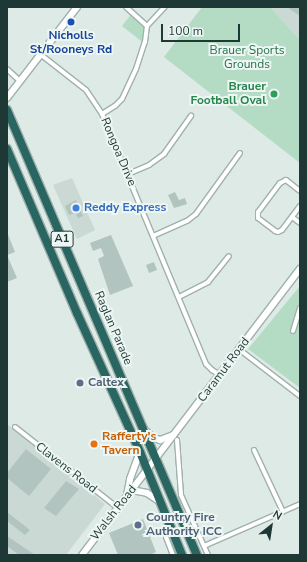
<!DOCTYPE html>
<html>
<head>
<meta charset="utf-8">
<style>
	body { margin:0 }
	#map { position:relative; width:307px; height:562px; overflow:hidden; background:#ddeae5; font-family:"Nunito Sans",sans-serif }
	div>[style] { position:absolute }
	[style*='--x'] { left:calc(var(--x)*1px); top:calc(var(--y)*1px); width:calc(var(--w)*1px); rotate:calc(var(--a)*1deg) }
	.built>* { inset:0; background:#cbd9d4 }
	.green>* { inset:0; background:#b4dcc4 }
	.building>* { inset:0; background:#b2c4bf }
	.roads { filter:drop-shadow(1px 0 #a0b1ad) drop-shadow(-1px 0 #a0b1ad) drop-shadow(0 1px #a0b1ad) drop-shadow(0 -1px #a0b1ad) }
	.street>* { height:4px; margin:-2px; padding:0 2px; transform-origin:2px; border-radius:2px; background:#fff }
	.secondary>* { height:6px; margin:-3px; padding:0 3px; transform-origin:3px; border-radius:3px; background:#fff }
	.highway>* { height:8px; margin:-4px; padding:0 4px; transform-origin:4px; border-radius:4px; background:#296661 }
	.dots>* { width:11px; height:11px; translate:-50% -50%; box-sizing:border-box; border:2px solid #edf6f3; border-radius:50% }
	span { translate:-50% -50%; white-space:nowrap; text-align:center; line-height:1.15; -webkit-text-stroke:4px #edf6f3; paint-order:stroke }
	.shield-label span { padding:1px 3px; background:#edf6f3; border:1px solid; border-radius:3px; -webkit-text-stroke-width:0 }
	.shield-label { font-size:11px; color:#1e3935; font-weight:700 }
	.transit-label { font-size:12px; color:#164399; font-weight:700 }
	.park-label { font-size:12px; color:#27714d }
	.leisure-label { font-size:12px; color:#27864d; font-weight:700 }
	.right { translate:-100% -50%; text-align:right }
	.street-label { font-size:12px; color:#1e3935 }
	.shop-label { font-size:12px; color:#366cbe; font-weight:700 }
	.left { translate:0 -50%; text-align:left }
	.service-label { font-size:12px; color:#4e5e75; font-weight:700 }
	.food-label { font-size:12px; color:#c56008; font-weight:700 }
	.frame { position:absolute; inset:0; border:8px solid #1e3935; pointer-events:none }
	.north { position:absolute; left:251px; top:506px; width:40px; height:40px; -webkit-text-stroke:3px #edf6f3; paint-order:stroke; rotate:30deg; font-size:11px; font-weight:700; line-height:16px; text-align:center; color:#1e3935 }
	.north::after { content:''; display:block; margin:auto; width:14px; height:18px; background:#1e3935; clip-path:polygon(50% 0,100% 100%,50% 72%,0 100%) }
	.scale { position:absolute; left:161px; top:24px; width:79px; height:18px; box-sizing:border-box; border:2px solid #1e3935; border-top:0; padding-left:5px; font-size:12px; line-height:14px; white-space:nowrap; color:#1e3935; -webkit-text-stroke:3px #edf6f3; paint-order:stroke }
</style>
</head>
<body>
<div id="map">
	<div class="built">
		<div style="clip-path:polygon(270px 7px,300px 7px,300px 40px)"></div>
		<div style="clip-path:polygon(72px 178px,95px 230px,77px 239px,53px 185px)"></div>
		<div style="clip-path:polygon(7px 424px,105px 504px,66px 555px,7px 555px)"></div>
	</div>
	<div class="green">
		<div style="clip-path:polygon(202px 7px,270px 7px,300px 40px,300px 163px,164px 57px)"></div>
		<div style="clip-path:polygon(133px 12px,147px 26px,145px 44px,122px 26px)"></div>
		<div style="clip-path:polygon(300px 286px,300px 388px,248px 349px)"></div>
	</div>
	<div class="building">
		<div style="clip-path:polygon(287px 7px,300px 7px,300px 16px)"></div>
		<div style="clip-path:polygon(175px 192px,179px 200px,185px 198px,187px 204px,174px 208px,168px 195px)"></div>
		<div style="clip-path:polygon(76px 200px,83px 216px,78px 218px,75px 213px,69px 215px,65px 206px)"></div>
		<div style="clip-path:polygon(7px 232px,15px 252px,7px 255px)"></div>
		<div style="clip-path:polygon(111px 235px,133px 286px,110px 295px,98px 259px,104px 256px,101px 248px,93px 251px,90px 243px)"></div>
		<div style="clip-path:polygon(7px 255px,17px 278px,7px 282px)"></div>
		<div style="clip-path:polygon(154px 262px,157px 270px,149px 273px,146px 265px)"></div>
		<div style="clip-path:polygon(26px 449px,51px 469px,29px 496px,7px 478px,7px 473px)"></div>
		<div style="clip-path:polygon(66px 481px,79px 489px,56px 516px,44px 508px)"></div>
		<div style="clip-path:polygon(7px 512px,30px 530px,25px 535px,7px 521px)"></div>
		<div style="clip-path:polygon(143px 519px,156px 552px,150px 555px,118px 555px,109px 533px)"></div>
		<div style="clip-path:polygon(7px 536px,35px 555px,19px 555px,7px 546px)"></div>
	</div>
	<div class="roads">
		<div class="street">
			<div style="--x:147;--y:26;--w:26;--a:-47"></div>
			<div style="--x:40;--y:54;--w:58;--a:38"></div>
			<div style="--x:86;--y:90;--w:29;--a:56"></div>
			<div style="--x:102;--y:114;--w:271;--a:67.4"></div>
			<div style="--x:206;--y:364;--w:8;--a:45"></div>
			<div style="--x:212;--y:370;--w:9;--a:32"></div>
			<div style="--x:7;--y:69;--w:18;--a:43"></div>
			<div style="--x:102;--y:114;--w:15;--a:-32"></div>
			<div style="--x:115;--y:106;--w:10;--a:-45"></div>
			<div style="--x:122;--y:99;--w:33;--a:-65"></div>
			<div style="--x:136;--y:69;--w:28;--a:-72"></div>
			<div style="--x:145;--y:42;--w:16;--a:-83"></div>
			<div style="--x:147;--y:26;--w:28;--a:-138"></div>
			<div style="--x:128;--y:174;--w:23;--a:-23"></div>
			<div style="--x:149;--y:165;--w:19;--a:-36"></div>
			<div style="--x:164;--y:154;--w:47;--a:-54.6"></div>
			<div style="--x:300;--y:191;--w:18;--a:-142"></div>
			<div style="--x:286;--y:180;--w:7;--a:153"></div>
			<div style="--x:280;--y:183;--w:36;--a:127"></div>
			<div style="--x:258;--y:212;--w:6;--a:90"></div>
			<div style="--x:258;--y:218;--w:21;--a:37"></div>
			<div style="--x:275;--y:231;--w:3;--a:18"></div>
			<div style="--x:278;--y:232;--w:4;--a:-27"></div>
			<div style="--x:282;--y:230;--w:30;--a:-53"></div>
			<div style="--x:292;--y:217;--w:10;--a:37"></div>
			<div style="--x:153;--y:236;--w:37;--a:-24"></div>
			<div style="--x:187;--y:221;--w:11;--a:-38"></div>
			<div style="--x:196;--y:214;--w:75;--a:-54.2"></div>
			<div style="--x:179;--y:297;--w:33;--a:-27"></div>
			<div style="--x:208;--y:282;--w:33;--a:-51"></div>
			<div style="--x:293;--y:331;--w:24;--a:-73"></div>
			<div style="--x:240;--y:350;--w:76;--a:37.5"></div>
			<div style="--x:15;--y:427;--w:131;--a:38.2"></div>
			<div style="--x:177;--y:440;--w:55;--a:85.8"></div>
			<div style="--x:181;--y:495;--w:66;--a:65.8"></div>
			<div style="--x:254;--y:450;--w:68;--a:64.9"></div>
			<div style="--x:168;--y:525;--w:12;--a:99"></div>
			<div style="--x:166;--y:537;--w:19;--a:69"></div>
			<div style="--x:204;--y:546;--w:105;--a:-23.6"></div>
		</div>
		<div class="secondary">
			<div style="--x:7;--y:98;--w:115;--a:-52.4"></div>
			<div style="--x:145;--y:430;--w:10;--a:45"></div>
			<div style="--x:152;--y:437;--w:9;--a:21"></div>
			<div style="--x:160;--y:440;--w:14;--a:-21"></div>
			<div style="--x:132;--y:490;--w:15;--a:11"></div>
			<div style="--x:147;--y:493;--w:14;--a:34"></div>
			<div style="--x:127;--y:495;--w:16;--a:-79"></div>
			<div style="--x:130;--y:479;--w:29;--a:-70"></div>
			<div style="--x:82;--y:555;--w:360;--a:-52.7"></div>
		</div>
		<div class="highway">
			<div style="--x:7;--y:110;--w:484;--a:66.9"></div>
			<div style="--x:7;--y:149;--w:178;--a:66.9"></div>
			<div style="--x:77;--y:313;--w:153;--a:65.6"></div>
			<div style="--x:140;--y:452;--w:111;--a:67.8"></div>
		</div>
	</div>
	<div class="dots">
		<div style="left:71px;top:22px;background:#1a4fb4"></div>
		<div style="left:274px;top:94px;background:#2e9e5b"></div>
		<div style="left:76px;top:208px;background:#3f7fe0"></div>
		<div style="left:80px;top:383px;background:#5c6f8a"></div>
		<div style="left:94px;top:444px;background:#e8710a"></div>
		<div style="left:138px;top:525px;background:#5c6f8a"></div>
	</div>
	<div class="shield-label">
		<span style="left:62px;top:239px">A1</span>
	</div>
	<div class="transit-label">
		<span style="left:71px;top:43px">Nicholls<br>St/Rooneys Rd</span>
	</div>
	<div class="park-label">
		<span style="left:247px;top:58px">Brauer Sports<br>Grounds</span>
	</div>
	<div class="leisure-label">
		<span class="right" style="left:266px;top:94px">Brauer<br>Football Oval</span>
	</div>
	<div class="street-label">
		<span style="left:118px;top:152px;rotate:67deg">Rongoa Drive</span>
		<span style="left:113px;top:328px;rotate:67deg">Raglan Parade</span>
		<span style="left:224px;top:370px;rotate:-53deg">Caramut Road</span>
		<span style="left:66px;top:468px;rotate:38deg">Clavens Road</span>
		<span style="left:114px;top:513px;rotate:-52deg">Walsh Road</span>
	</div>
	<div class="shop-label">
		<span class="left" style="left:84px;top:208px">Reddy Express</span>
	</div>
	<div class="service-label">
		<span class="left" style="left:88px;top:383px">Caltex</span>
		<span class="left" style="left:146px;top:525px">Country Fire<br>Authority ICC</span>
	</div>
	<div class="food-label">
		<span class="left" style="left:102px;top:444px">Rafferty's<br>Tavern</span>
	</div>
	<div class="frame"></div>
	<div class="north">N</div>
	<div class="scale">100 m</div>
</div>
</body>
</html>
